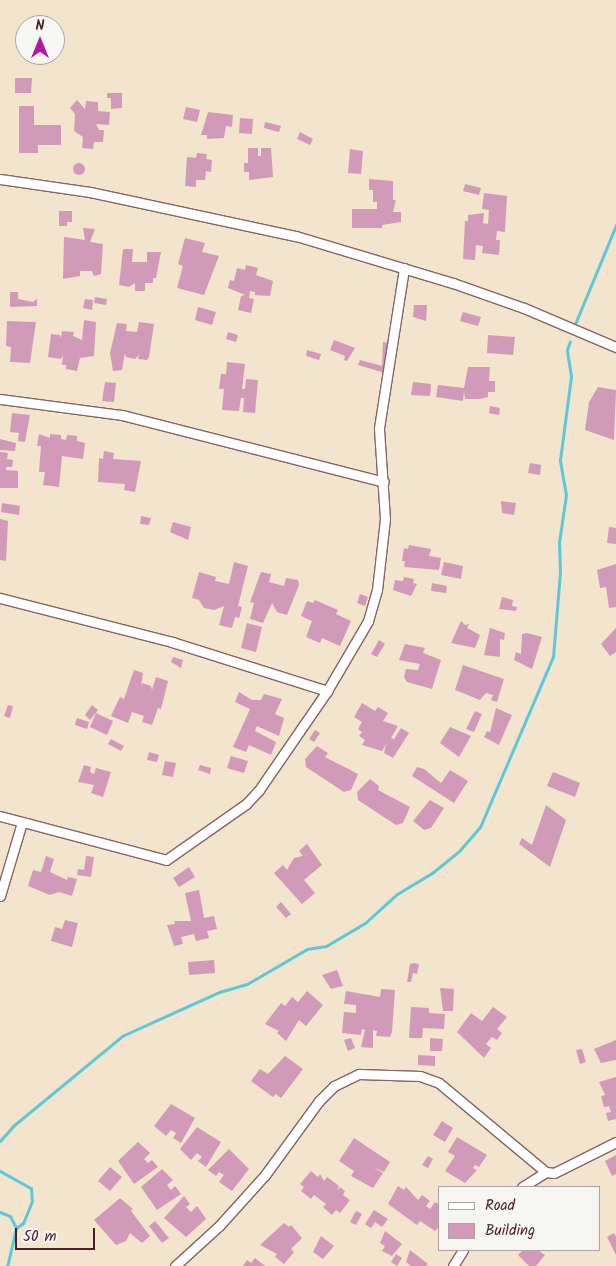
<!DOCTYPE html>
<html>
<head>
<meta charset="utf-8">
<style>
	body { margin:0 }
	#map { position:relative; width:616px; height:1266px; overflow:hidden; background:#f2e4cd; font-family:Kalam,sans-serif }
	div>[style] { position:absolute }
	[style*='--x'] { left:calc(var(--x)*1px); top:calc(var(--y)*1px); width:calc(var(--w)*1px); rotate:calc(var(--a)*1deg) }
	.stream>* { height:3px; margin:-1.5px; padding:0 1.5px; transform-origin:1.5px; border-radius:1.5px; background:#5dc8d7 }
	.building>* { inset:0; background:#d29ab9 }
	.round { border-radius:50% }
	.roads { filter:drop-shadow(1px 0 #856464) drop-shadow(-1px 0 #856464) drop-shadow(0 1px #856464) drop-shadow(0 -1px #856464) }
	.minor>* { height:9px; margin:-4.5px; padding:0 4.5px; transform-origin:4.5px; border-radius:4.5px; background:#fff }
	span { translate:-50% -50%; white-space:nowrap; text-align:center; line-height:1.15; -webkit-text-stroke:4px #f6f6f2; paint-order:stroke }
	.legend { position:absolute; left:438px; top:1186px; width:162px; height:65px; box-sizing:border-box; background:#f6f6f2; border:1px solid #b1a0a2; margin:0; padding:6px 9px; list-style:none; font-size:15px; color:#4a1f2b }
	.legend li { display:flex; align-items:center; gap:10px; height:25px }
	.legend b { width:25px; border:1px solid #b1a0a2 }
	.north { position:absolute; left:15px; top:15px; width:50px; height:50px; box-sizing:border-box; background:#f6f6f2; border:1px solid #b1a0a2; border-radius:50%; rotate:0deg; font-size:14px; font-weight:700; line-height:20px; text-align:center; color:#4a1f2b }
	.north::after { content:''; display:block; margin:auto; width:18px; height:22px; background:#b5179e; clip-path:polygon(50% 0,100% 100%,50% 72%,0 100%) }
	.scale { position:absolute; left:15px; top:1228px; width:80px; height:22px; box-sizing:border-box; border:2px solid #4a1f2b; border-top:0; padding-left:6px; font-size:15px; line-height:18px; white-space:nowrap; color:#4a1f2b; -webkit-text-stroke:4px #f6f6f2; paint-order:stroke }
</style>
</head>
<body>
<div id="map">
	<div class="stream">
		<div style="--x:575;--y:324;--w:107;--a:-67.5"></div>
		<div style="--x:0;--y:1141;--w:20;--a:-49"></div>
		<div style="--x:13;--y:1126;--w:141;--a:-39.5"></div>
		<div style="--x:122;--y:1036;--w:107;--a:-24.4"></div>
		<div style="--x:219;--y:992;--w:29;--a:-16"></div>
		<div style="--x:247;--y:984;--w:69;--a:-30.3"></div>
		<div style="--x:307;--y:949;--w:19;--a:-9"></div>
		<div style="--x:326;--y:946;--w:45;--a:-30.5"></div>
		<div style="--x:365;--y:923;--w:43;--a:-42.2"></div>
		<div style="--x:397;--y:894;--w:41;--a:-31"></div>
		<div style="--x:432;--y:873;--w:36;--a:-39"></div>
		<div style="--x:460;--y:850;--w:30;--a:-49"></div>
		<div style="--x:480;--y:827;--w:185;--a:-66.8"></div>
		<div style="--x:553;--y:657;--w:86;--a:-85.3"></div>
		<div style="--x:560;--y:571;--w:29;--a:-92"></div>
		<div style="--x:559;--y:542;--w:48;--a:-81.5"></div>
		<div style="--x:566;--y:495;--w:36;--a:-100"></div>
		<div style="--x:560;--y:460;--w:85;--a:-82.5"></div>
		<div style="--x:571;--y:376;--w:26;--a:-99"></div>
		<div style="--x:567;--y:350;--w:9;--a:-72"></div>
		<div style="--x:0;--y:1171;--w:35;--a:29"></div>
		<div style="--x:31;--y:1188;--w:13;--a:86"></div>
		<div style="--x:32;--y:1201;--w:24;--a:112"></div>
		<div style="--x:23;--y:1223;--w:9;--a:144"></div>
		<div style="--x:16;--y:1228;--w:39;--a:103"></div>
		<div style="--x:0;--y:1212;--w:11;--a:22"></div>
		<div style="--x:10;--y:1216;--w:13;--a:63"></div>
	</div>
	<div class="building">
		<div style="clip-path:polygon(15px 78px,32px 78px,31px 93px,15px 93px)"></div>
		<div style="clip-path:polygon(107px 93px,122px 93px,122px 108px,111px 109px,111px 98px,107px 98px)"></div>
		<div style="clip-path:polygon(77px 100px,85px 109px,86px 101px,98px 102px,98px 111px,110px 112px,109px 125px,96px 124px,99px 130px,104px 130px,103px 142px,94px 142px,93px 149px,82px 148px,83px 137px,74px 131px,75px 114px,70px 108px)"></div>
		<div style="clip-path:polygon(19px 106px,34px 106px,34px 125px,61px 125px,61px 145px,38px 145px,38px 153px,19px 153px)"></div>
		<div style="clip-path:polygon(186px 107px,200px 110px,197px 122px,183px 119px)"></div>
		<div style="clip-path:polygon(208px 112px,233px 115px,232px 127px,226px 126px,224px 138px,207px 139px,207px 135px,201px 135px)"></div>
		<div style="clip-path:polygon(240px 118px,253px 119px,252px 134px,239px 133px)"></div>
		<div style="clip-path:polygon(265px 122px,281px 126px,279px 132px,264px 128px)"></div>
		<div style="clip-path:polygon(300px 132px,313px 139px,310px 145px,297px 139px)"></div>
		<div style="clip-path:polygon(248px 148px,258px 148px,258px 156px,261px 156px,261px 148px,271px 148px,273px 177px,249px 180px,249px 172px,244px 172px,244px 163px,248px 163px)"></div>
		<div style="clip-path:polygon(350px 149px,363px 151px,361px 174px,348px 173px)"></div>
		<div style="clip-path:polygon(197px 153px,207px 154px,206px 159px,212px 160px,211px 172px,206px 171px,205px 180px,196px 180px,196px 187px,185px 186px,187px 157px,196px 158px)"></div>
		<div class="round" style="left:73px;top:163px;width:12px;height:12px"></div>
		<div style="clip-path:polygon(369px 179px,393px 181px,393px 200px,396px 200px,393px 212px,401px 212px,401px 222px,382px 225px,382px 228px,352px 228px,352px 209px,377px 209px,377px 202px,373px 202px,373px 190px,369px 190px)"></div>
		<div style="clip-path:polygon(465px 184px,481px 188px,479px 195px,463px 191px)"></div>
		<div style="clip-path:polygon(484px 193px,507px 196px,505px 232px,497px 231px,496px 240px,500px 240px,499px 255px,482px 253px,483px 246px,476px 245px,475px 260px,463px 259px,465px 221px,468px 221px,468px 215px,484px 213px,483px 223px,488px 224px,489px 210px,482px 209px)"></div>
		<div style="clip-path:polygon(59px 211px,72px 211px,72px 222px,67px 222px,67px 226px,59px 226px)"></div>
		<div style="clip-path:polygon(83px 228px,95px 229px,90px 242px,103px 244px,101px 274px,94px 276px,92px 271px,80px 271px,80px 276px,63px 279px,64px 237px,85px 240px)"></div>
		<div style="clip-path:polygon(185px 238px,205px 243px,202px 252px,219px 256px,204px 295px,177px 288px,183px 266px,178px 264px)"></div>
		<div style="clip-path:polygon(123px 249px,133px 249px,132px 262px,147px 262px,147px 252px,161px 252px,156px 278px,153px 278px,153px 283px,145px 283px,145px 291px,135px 291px,135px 283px,129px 287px,119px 285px)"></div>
		<div style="clip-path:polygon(246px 265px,258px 268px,256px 275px,273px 281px,270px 296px,255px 295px,255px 292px,250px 291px,249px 298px,254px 299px,251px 313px,238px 310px,241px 296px,245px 295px,228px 288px,230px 280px,234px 281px,237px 268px,245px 270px)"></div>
		<div style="clip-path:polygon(10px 292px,18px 292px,18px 299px,33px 302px,37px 299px,37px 306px,10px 307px)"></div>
		<div style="clip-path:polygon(95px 297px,107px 299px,106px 305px,94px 303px)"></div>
		<div style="clip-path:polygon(85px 299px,93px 300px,92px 310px,83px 308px)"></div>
		<div style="clip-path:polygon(414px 305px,427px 305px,426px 321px,413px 317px)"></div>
		<div style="clip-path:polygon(198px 307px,216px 312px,212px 325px,195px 320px)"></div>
		<div style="clip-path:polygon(463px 312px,481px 317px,478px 326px,460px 321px)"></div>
		<div style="clip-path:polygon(84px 320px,96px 322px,94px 356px,80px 358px,77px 371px,66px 369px,66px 365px,62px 365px,63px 355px,61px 359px,48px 357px,51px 334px,60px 335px,61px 338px,62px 331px,74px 332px,73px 336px,82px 340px)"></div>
		<div style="clip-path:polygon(7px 321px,36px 322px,30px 363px,10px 362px,11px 347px,6px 346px)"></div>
		<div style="clip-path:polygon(139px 322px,154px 324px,149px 357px,147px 360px,138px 359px,139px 355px,135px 359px,126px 357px,125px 353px,122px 370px,113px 371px,110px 353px,117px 323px,127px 324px,126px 331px,137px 332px)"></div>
		<div style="clip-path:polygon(228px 332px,238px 335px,236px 342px,226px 339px)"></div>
		<div style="clip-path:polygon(488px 335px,515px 337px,513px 355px,487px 353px)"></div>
		<div style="clip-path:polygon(334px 340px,355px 348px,347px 361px,344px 360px,345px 356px,330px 350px)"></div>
		<div style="clip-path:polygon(383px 342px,389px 343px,386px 366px,382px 366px)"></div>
		<div style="clip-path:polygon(307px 350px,321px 354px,319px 360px,306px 356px)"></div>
		<div style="clip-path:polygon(360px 360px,386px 367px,385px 373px,358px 365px)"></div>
		<div style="clip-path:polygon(227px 362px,245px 364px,242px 389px,245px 389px,246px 379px,258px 380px,255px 413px,243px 412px,244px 398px,241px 398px,239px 411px,222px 410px,224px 389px,219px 389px,221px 374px,226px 374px)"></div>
		<div style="clip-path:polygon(468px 367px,490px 367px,489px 381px,495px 381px,495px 392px,488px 392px,488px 397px,480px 399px,465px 399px,464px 391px,463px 401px,436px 397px,438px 385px,464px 388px)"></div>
		<div style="clip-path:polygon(105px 382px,116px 383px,114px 402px,102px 401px)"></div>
		<div style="clip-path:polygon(413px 382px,431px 384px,430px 396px,411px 395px)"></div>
		<div style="clip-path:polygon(598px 387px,616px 390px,614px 440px,585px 430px,589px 402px)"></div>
		<div style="clip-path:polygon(490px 406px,500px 408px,499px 415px,489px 413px)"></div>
		<div style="clip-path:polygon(12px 413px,30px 415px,25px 442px,18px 441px,19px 433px,10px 432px)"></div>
		<div style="clip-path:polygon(39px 434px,50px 438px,50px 434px,61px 435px,61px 439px,66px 440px,67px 435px,77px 436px,77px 441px,85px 443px,83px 459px,62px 456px,59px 487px,43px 485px,45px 472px,39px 472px,41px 446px,37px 446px)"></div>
		<div style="clip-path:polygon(0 439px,16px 443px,15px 451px,0 450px)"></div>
		<div style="clip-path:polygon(104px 451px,114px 453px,113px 459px,141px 461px,135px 492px,124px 490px,125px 484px,98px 482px,99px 458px,103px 459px)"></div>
		<div style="clip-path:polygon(0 452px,8px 453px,7px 459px,13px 460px,12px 467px,6px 467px,6px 470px,18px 471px,18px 488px,0 488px)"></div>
		<div style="clip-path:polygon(530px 463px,541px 465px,540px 475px,528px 473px)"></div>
		<div style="clip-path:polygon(501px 501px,516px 503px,514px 515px,502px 513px)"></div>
		<div style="clip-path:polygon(2px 503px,20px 506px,19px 515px,1px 512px)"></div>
		<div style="clip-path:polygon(141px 516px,151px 518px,149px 525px,140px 524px)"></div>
		<div style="clip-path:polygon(0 519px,8px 521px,6px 561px,0 560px)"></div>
		<div style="clip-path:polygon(173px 522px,191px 527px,188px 540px,170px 532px)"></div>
		<div style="clip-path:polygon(609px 527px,616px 528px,616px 544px,607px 543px)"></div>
		<div style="clip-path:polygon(409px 545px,431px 549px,429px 556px,441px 558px,439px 570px,404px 567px,405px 561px,402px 561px,404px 548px,408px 549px)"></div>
		<div style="clip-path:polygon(234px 562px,248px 566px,238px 606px,242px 607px,239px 618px,235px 617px,232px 628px,219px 625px,224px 606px,214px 610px,204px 608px,199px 600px,192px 598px,199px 572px,216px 577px,215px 581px,229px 584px)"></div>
		<div style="clip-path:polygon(444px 562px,463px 566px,461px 579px,441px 575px)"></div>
		<div style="clip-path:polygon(616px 564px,616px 607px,609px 608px,606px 587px,600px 588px,597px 570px)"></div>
		<div style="clip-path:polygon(261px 572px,271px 574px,269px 582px,284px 586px,286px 578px,298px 580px,299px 585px,287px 615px,277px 612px,272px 603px,263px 623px,250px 619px,254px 603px,250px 602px)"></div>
		<div style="clip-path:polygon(404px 577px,414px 579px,413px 583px,417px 584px,411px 596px,393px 590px,395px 580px,403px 581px)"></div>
		<div style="clip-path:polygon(432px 583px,447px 586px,446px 593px,431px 591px)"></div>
		<div style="clip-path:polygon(360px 594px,368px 597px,365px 606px,357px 603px)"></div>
		<div style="clip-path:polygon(502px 597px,513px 600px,512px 606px,517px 607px,516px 611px,499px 609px)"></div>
		<div style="clip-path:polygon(315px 600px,338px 610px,336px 614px,351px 621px,340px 646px,322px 638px,320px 643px,306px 637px,312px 621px,301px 616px,307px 601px,313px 603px)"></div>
		<div style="clip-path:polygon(461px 621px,465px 625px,469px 624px,467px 628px,480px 635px,475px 648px,451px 643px)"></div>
		<div style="clip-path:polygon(247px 623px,262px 627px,256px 652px,241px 648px)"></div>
		<div style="clip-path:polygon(490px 628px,505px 633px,504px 640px,500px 639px,500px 657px,484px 655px)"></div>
		<div style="clip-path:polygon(616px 628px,616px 652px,610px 656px,601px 644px)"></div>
		<div style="clip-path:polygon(527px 633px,542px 637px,532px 669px,514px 660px,516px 652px,521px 654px,522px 634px)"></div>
		<div style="clip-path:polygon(379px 640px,385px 644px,377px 657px,371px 654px)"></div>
		<div style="clip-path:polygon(405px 644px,425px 648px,423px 653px,441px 660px,432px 689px,407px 682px,404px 677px,406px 669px,418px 670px,420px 664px,399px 660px)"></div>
		<div style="clip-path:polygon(173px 657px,183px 660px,181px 668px,171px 662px)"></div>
		<div style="clip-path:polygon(463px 665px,504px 679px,497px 702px,491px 700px,493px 695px,486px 693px,480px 700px,455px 690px)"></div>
		<div style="clip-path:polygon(134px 670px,143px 673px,141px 686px,142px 683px,151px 686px,152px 690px,156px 677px,168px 681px,161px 709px,158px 708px,152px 725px,142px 722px,144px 716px,132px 712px,128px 723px,111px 716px,120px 697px,124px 699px)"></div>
		<div style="clip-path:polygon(239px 692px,252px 700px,261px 700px,264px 694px,282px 699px,275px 714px,284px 718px,279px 736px,257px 726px,255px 731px,276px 742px,271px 755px,249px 745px,246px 752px,233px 747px,250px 709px,235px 702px)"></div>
		<div style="clip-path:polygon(362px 703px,375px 711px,378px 707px,388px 713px,383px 721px,398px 726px,391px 738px,394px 739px,401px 728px,409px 733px,393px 758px,384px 753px,386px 744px,382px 751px,362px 745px,365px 740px,359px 736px,362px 732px,358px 729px,362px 722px,354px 717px)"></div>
		<div style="clip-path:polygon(8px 705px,13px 706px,10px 718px,4px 716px)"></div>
		<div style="clip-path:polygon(92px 705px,98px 710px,90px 720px,85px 715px)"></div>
		<div style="clip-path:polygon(496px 708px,512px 715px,499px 745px,484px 737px,487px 731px,490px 732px)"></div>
		<div style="clip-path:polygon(475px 711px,482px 714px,474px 732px,466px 729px)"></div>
		<div style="clip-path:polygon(96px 713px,113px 721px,107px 735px,90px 727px)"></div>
		<div style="clip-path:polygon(77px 718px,89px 722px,87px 729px,75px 725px)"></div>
		<div style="clip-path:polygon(450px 727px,471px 736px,459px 757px,440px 743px)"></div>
		<div style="clip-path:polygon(315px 730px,320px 733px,314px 742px,309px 739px)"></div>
		<div style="clip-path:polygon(111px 739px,124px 746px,121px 751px,108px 744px)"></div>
		<div style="clip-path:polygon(317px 746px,328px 753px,325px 757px,358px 774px,351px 790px,344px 792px,306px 767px,305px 759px)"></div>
		<div style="clip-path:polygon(149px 752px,159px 755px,157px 762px,147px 760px)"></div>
		<div style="clip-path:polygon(231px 756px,248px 761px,244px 773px,227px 768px)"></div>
		<div style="clip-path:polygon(165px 761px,176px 763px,173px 777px,162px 775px)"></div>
		<div style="clip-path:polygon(84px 765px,91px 767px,90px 772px,94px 774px,96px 768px,111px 772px,103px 797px,91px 793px,94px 785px,78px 782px)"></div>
		<div style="clip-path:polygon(200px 765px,211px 768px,210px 774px,198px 770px)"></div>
		<div style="clip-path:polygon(417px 767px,424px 769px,441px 783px,450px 770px,468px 781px,454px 803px,412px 776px)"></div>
		<div style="clip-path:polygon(553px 772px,580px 783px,575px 797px,547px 786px)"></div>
		<div style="clip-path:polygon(370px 779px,379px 786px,378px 790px,410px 807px,403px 823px,396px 825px,358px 800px,357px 792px)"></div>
		<div style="clip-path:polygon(430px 800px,444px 808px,431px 828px,424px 830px,413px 821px)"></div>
		<div style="clip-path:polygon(546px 805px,566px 820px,550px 867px,519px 844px,522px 838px,532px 845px)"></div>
		<div style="clip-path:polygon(307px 844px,322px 865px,304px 880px,315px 893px,302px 904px,274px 873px,283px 865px,287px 870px,294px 858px,303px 856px,299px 851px)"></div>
		<div style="clip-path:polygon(46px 856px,54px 859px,50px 872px,67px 880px,68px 877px,77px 879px,72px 896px,59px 892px,50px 895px,28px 886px,33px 870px,41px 872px)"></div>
		<div style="clip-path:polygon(86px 856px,94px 857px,91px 877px,77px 875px,78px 869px,84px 870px)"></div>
		<div style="clip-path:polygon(189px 867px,195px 877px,179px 887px,173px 878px)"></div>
		<div style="clip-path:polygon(199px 890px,204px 918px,214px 916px,217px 929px,207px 931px,209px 938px,196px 941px,194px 934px,181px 937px,183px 944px,174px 946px,167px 925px,175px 924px,174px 921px,191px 921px,185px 893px)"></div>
		<div style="clip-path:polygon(281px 902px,291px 914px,286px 918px,276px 907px)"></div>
		<div style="clip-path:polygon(65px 920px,78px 923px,72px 947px,51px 941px,55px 927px,62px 929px)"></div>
		<div style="clip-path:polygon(214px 960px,215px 973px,189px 975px,188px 962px)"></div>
		<div style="clip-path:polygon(414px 963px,419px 964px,417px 974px,413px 973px,411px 982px,407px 982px,410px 964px)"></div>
		<div style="clip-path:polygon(337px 970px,343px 986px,331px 989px,322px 975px)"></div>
		<div style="clip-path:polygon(440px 988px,454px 989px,453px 1011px,443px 1011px)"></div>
		<div style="clip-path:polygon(381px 989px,395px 990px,392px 1032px,390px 1037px,376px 1036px,377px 1031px,373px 1030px,373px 1048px,361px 1047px,365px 1030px,362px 1029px,361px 1035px,342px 1033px,344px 1012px,356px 1013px,356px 1005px,344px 1004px,346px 991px,380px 997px)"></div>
		<div style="clip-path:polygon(307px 991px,323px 1005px,306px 1026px,299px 1020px,286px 1041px,277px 1033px,279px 1031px,265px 1024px,281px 1003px,285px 1006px,292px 997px,298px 1002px)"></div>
		<div style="clip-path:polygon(411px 1007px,429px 1008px,429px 1013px,445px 1014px,444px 1029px,423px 1028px,422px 1038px,409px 1038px)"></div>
		<div style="clip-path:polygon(493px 1007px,507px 1017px,497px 1029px,502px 1033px,497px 1040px,492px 1037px,486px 1044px,491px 1048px,484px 1058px,457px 1032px,471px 1013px,482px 1021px)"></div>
		<div style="clip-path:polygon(351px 1038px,355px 1048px,348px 1051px,344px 1040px)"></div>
		<div style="clip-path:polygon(430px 1038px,443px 1039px,442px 1051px,430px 1051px)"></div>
		<div style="clip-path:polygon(616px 1040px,616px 1060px,601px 1063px,594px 1049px)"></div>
		<div style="clip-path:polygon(582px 1049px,586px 1062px,580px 1064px,576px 1050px)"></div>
		<div style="clip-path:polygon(418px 1055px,435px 1056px,435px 1066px,418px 1065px)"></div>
		<div style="clip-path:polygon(285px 1056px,303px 1069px,281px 1098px,276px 1094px,273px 1097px,251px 1081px,260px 1069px,268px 1074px)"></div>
		<div style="clip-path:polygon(616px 1077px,616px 1119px,608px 1121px,606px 1113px,611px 1112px,609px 1106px,604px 1107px,601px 1096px,605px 1095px,599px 1082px)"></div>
		<div style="clip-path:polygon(171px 1104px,195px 1118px,181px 1143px,173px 1138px,176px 1133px,171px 1130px,166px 1136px,154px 1126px)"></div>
		<div style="clip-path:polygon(442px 1121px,453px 1128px,445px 1142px,433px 1135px)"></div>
		<div style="clip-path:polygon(197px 1127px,221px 1142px,206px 1167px,198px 1161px,202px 1157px,197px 1153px,191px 1160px,180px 1149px)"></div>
		<div style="clip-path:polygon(457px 1137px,487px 1155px,479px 1167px,475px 1165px,473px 1168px,477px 1170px,465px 1183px,445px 1171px,455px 1156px,448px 1152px)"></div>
		<div style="clip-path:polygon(354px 1138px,390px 1162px,384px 1172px,373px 1167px,383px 1173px,373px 1188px,351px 1176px,354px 1171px,339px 1161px)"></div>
		<div style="clip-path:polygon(138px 1142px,150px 1153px,144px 1159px,148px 1163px,152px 1160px,158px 1167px,134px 1184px,118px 1161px)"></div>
		<div style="clip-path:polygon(229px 1149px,249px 1169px,232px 1191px,219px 1182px,224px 1175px,219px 1172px,216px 1176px,208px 1170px)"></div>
		<div style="clip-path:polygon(616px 1155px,616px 1174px,612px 1176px,605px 1161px)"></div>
		<div style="clip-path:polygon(428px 1156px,433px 1159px,428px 1168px,422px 1165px)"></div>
		<div style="clip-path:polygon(110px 1167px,122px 1177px,110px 1191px,98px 1181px)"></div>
		<div style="clip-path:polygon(162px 1169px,173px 1180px,167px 1185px,171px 1190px,175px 1186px,181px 1194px,157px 1210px,141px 1187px)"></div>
		<div style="clip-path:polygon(311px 1171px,318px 1177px,320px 1174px,324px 1181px,327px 1177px,339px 1186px,337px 1191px,340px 1187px,345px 1191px,343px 1195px,350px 1200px,340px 1213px,336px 1210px,332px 1215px,323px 1207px,326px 1204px,314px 1195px,311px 1199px,301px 1191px,304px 1187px,300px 1184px)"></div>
		<div style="clip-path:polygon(398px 1186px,404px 1190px,406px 1187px,418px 1200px,422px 1195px,430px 1201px,426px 1206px,430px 1209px,435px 1202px,440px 1205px,440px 1226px,435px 1231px,420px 1221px,417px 1225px,388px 1204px)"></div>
		<div style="clip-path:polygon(184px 1196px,190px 1204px,186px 1207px,191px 1212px,197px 1206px,206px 1219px,186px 1237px,164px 1218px)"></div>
		<div style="clip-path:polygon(120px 1198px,133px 1209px,131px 1211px,150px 1236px,142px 1243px,130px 1233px,126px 1241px,116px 1245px,94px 1220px)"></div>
		<div style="clip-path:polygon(374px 1210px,388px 1219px,382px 1227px,375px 1222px,371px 1228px,365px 1224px)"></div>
		<div style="clip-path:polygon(356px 1211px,362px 1214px,356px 1225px,350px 1222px)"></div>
		<div style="clip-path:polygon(155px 1221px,169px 1238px,162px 1243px,149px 1226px)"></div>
		<div style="clip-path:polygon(284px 1223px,289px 1227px,291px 1225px,302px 1238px,291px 1249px,294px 1252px,284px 1264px,275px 1257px,277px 1254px,260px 1245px)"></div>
		<div style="clip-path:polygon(385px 1231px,402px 1244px,392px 1256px,382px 1251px,385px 1246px,380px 1243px)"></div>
		<div style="clip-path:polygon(614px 1233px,616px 1237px,616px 1255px,607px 1237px)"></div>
		<div style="clip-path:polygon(321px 1236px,334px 1246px,323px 1259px,313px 1252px)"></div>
		<div style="clip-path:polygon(410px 1250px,428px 1264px,426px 1266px,411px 1266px,406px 1262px)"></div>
		<div style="clip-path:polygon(523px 1250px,538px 1250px,545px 1255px,536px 1266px,529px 1266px,518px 1255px)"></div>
		<div style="clip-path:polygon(396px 1254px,402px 1258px,397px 1266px,391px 1262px)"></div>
		<div style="clip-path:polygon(255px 1258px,265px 1266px,243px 1266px,247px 1260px,251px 1263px)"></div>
	</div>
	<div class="roads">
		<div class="minor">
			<div style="--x:0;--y:179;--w:91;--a:8.2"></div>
			<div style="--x:90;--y:192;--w:211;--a:12.1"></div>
			<div style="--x:296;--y:236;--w:164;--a:16.7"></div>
			<div style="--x:453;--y:283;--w:75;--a:19.4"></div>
			<div style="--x:524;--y:308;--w:100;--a:23"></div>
			<div style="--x:0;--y:399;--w:123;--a:7.5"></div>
			<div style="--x:122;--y:415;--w:270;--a:14.3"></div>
			<div style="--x:0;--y:598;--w:178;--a:14.3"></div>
			<div style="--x:172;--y:642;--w:163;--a:17.5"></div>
			<div style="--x:0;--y:816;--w:172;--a:14.8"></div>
			<div style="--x:166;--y:860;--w:98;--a:-35"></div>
			<div style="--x:246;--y:804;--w:19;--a:-47"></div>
			<div style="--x:259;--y:790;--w:120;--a:-55.5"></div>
			<div style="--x:327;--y:691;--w:81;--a:-59.6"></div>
			<div style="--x:368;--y:621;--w:32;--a:-74"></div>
			<div style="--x:377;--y:590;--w:71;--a:-83.6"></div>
			<div style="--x:385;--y:519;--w:91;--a:-93.8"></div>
			<div style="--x:379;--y:428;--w:162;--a:-81.1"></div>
			<div style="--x:0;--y:896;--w:77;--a:-73.4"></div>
			<div style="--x:522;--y:1187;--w:28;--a:-32"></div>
			<div style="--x:175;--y:1266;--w:59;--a:-42.3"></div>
			<div style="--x:219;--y:1226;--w:69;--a:-48"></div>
			<div style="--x:265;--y:1175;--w:92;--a:-53.9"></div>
			<div style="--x:319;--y:1101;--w:21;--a:-45"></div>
			<div style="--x:334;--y:1086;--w:28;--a:-26"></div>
			<div style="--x:359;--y:1074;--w:61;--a:1.9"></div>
			<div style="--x:420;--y:1076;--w:20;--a:20"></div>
			<div style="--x:439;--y:1083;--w:139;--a:39.8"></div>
			<div style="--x:546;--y:1172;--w:8;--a:7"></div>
			<div style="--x:554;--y:1173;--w:69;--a:-26.6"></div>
			<div style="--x:453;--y:1266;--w:19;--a:-58"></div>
		</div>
	</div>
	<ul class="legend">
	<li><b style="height:6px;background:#fff"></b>Road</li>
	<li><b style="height:14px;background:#d29ab9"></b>Building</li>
	</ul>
	<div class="north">N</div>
	<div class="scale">50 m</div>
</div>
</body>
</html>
